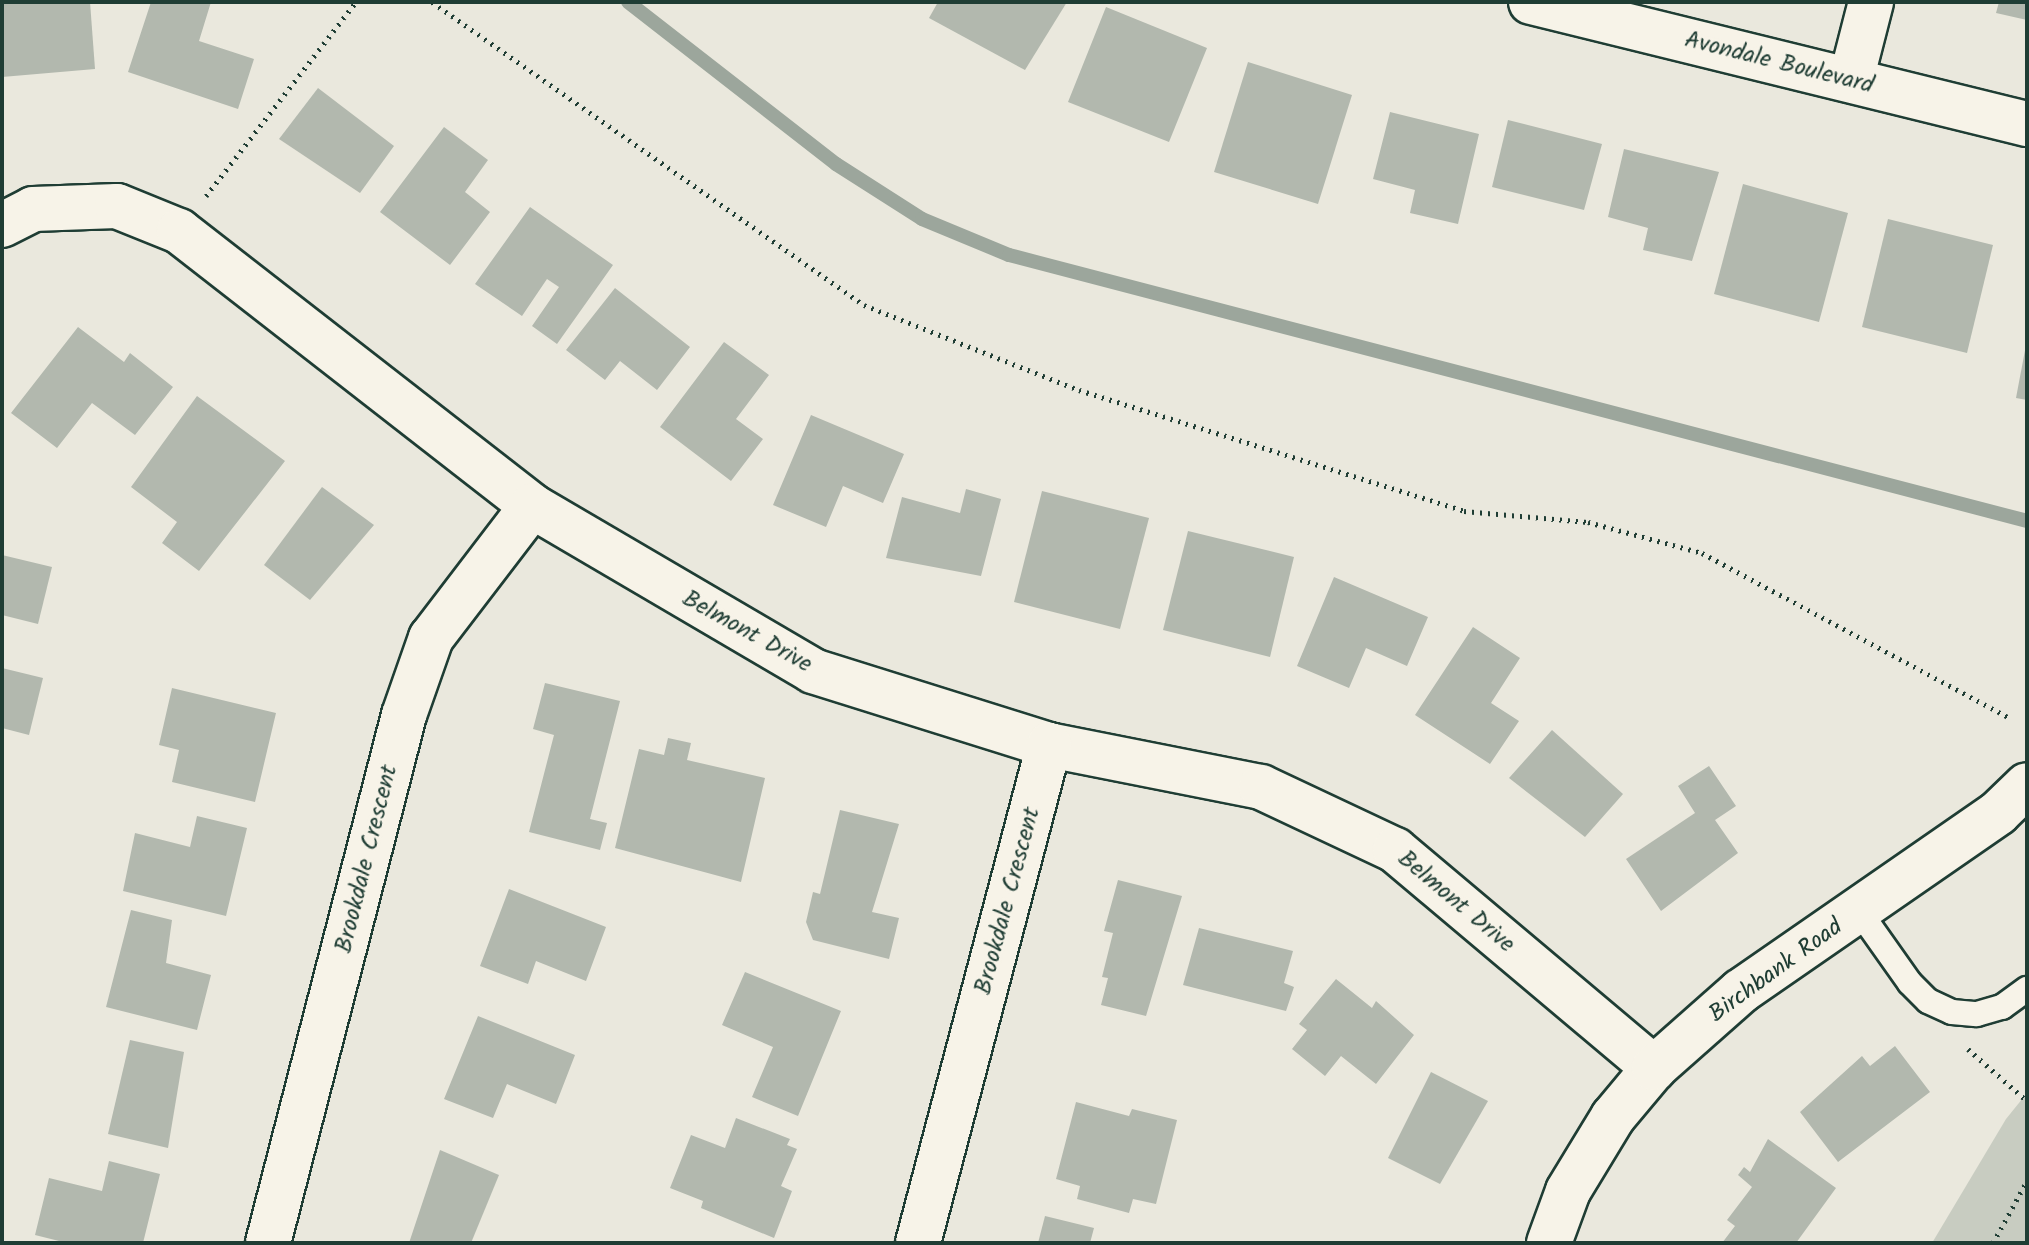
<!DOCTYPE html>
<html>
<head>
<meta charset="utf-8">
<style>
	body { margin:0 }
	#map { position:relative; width:2029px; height:1245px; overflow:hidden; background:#eae8dd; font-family:Kalam,sans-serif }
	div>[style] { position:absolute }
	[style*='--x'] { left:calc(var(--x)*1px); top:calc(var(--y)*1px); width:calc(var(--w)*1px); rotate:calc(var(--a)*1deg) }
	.green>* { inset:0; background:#c8ccc1 }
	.stream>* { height:14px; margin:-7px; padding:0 7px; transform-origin:7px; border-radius:7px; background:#9ca69c }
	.building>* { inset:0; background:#b2b8ae }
	.path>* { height:5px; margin-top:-2.5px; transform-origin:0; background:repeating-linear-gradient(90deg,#1f3d34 0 2px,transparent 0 8px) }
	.roads { filter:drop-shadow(2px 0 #1f3d34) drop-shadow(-2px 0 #1f3d34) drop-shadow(0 2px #1f3d34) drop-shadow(0 -2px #1f3d34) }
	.lane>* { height:24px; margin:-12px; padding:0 12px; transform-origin:12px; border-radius:12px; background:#f7f3e8 }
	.street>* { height:44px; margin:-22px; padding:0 22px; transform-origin:22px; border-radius:22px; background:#f7f3e8 }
	.secondary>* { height:44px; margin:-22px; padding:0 22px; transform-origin:22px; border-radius:22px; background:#f7f3e8 }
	span { translate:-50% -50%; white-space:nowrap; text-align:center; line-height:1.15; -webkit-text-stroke:6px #f7f3e8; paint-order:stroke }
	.street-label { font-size:24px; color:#1f3d34 }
	.frame { position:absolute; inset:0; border:4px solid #1f3d34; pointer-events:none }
</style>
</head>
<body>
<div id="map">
	<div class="green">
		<div style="clip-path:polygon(2027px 1093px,2027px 1243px,1932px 1243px,2006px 1119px)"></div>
	</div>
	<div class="stream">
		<div style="--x:628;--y:2;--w:264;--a:37.9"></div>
		<div style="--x:836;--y:164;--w:102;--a:32.6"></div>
		<div style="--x:922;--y:219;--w:94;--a:22.5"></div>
		<div style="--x:1009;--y:255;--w:1052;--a:14.64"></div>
	</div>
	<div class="building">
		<div style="clip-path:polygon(2px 2px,90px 2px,95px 69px,2px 77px)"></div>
		<div style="clip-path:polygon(151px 2px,211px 2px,199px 41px,254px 59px,238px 109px,128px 72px)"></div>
		<div style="clip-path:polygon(938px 2px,1067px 2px,1025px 70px,929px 18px)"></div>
		<div style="clip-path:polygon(1999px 2px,2027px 2px,2027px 20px,1996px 13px)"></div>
		<div style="clip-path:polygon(1106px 7px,1207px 48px,1169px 142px,1068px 102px)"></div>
		<div style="clip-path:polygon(1248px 62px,1352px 95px,1318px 204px,1214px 172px)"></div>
		<div style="clip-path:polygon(318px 88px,394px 146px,360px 193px,279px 139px)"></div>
		<div style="clip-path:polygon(1390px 112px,1479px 134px,1458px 224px,1410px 213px,1415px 190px,1373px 179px)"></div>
		<div style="clip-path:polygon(1508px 120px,1602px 144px,1584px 210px,1492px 187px)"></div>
		<div style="clip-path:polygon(444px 127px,488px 160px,465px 192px,490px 212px,450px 265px,380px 212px)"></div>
		<div style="clip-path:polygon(1624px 149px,1719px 172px,1692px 261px,1643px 250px,1648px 228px,1608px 217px)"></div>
		<div style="clip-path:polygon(1743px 184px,1848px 213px,1819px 322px,1714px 294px)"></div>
		<div style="clip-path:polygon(530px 207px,613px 265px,557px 344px,532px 326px,559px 287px,547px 279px,522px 316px,475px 284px)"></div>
		<div style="clip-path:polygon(1888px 219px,1993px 245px,1967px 353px,1862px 327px)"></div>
		<div style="clip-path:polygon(615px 288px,690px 347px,657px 390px,620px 361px,605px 380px,566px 350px)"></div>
		<div style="clip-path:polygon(78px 327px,124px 362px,130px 353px,173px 387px,135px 435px,92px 403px,57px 448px,11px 413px)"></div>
		<div style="clip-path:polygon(724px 342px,769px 375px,736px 419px,763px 439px,731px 481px,660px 427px)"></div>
		<div style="clip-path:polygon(2026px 345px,2027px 346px,2027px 400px,2016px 398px)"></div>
		<div style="clip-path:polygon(197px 396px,285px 461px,199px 571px,162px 543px,177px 522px,131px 487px)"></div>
		<div style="clip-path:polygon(811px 415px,904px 454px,883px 503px,843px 486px,826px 527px,773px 505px)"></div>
		<div style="clip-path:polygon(322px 487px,374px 525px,310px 600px,264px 565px)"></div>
		<div style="clip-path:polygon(966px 489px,1001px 499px,981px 576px,886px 558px,902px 497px,960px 513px)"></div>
		<div style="clip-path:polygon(1042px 491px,1149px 518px,1120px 629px,1014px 602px)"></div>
		<div style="clip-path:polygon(1188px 531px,1294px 557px,1270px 657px,1163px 630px)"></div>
		<div style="clip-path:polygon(2px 555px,52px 567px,38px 624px,2px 615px)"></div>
		<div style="clip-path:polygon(1334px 577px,1428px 617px,1407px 666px,1366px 648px,1349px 688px,1297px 666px)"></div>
		<div style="clip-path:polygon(1473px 627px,1520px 658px,1491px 703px,1519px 721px,1490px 764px,1415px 715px)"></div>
		<div style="clip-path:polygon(2px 668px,43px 678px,29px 735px,2px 728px)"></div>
		<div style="clip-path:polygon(545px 683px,620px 701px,590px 819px,607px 823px,600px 850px,529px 832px,554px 735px,533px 729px)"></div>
		<div style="clip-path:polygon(172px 688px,276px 713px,255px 802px,172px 782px,179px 750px,159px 745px)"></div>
		<div style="clip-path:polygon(1552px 730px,1623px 794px,1585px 837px,1509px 778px)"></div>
		<div style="clip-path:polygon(668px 738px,691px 743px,687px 760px,765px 778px,741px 882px,615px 848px,639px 749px,664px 755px)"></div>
		<div style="clip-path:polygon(1709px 766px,1736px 806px,1715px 820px,1738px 853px,1661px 911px,1626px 859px,1695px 813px,1678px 786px)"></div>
		<div style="clip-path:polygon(840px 810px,899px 824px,872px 912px,899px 918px,889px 959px,813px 940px,806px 922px,813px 892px,820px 894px)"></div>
		<div style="clip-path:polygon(197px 816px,247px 828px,226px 916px,123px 891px,135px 833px,190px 847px)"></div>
		<div style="clip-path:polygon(1118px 880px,1182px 896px,1146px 1016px,1101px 1005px,1108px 978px,1102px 977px,1113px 933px,1104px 931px)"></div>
		<div style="clip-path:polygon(509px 889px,606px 927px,586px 981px,536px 961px,528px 984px,480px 966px)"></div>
		<div style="clip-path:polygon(131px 910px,172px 920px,166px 963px,211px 975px,197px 1030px,106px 1007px)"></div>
		<div style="clip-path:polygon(1199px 928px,1293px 951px,1284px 983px,1294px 987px,1286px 1011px,1183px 985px)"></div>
		<div style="clip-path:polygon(745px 972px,841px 1011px,798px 1116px,752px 1097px,773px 1047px,722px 1025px)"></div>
		<div style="clip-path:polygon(1336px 979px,1372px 1008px,1376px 1001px,1414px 1035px,1376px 1084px,1341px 1056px,1325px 1076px,1292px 1049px,1307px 1030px,1299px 1024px)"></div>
		<div style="clip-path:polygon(478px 1016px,575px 1055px,556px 1104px,507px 1084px,493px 1118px,444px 1099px)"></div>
		<div style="clip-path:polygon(130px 1040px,184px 1052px,168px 1148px,108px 1134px)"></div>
		<div style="clip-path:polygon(1895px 1046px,1930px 1092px,1838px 1162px,1800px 1112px,1862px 1056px,1870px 1066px)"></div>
		<div style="clip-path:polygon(1431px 1072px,1488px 1101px,1440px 1184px,1388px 1158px)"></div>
		<div style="clip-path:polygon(1076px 1102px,1129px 1116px,1132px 1109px,1177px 1120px,1156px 1204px,1133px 1199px,1129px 1213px,1077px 1199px,1080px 1186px,1056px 1179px)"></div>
		<div style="clip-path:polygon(736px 1118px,790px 1139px,787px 1145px,797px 1149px,781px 1186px,792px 1191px,774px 1238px,701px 1208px,703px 1201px,670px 1188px,691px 1135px,725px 1148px)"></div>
		<div style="clip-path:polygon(1768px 1139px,1836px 1188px,1796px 1243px,1722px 1243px,1735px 1226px,1727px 1220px,1752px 1187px,1738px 1175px,1744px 1167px,1750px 1172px)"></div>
		<div style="clip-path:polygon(440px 1150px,499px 1175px,471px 1243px,409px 1243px)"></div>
		<div style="clip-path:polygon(109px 1161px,160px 1174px,143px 1243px,67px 1243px,35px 1235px,49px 1178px,102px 1191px)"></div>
		<div style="clip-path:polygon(1045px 1216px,1094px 1228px,1090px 1243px,1038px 1243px)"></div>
	</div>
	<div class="path">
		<div style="--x:432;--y:2;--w:528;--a:35.05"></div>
		<div style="--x:864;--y:305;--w:231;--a:21.6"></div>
		<div style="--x:1079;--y:390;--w:404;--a:17.4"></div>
		<div style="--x:1464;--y:511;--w:124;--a:5.1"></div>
		<div style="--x:1588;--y:522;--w:118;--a:15.2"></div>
		<div style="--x:1702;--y:553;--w:349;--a:28.2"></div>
		<div style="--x:206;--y:196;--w:245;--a:-52.3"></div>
		<div style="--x:1968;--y:1049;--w:79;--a:41.4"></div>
		<div style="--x:1993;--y:1243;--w:71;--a:-61.3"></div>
	</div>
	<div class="roads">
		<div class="lane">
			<div style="--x:1859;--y:911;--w:88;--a:54.7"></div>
			<div style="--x:1910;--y:983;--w:25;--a:45"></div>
			<div style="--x:1928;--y:1001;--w:26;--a:25"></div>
			<div style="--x:1952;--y:1012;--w:25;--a:5"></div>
			<div style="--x:1977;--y:1014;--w:26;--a:-16"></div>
			<div style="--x:2002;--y:1007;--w:31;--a:-36"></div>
		</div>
		<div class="street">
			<div style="--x:1851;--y:80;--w:81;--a:-75.6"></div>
			<div style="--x:2;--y:225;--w:35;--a:-27"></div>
			<div style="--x:33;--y:209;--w:84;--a:-2"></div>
			<div style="--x:117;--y:206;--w:67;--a:22"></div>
			<div style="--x:179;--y:231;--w:447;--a:37.9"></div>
			<div style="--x:532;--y:506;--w:326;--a:30.4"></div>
			<div style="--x:813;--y:671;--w:247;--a:17.4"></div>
			<div style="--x:1049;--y:745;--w:216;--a:11.2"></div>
			<div style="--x:1261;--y:787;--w:148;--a:25.2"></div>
			<div style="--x:1395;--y:850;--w:339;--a:40.1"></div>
			<div style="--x:268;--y:1243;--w:545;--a:-75.56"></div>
			<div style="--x:404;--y:715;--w:82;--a:-70.7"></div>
			<div style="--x:431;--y:638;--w:166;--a:-52.6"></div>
			<div style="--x:918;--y:1243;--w:515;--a:-75.26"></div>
			<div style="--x:1549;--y:1243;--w:55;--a:-69.9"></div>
			<div style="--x:1568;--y:1191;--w:87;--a:-58.7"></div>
			<div style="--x:1613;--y:1117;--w:64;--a:-50.1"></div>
			<div style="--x:1654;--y:1068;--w:116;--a:-41.5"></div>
			<div style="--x:1741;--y:991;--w:313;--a:-34.7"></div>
			<div style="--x:1998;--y:813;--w:40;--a:-44"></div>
		</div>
		<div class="secondary">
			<div style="--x:1531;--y:2;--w:511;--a:13.82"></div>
		</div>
	</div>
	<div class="street-label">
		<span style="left:1779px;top:63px;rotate:14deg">Avondale Boulevard</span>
		<span style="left:747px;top:632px;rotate:29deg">Belmont Drive</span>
		<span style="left:367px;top:859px;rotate:-76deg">Brookdale Crescent</span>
		<span style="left:1008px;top:901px;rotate:-75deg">Brookdale Crescent</span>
		<span style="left:1456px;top:902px;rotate:40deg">Belmont Drive</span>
		<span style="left:1776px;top:971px;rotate:-36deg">Birchbank Road</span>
	</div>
	<div class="frame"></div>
</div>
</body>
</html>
